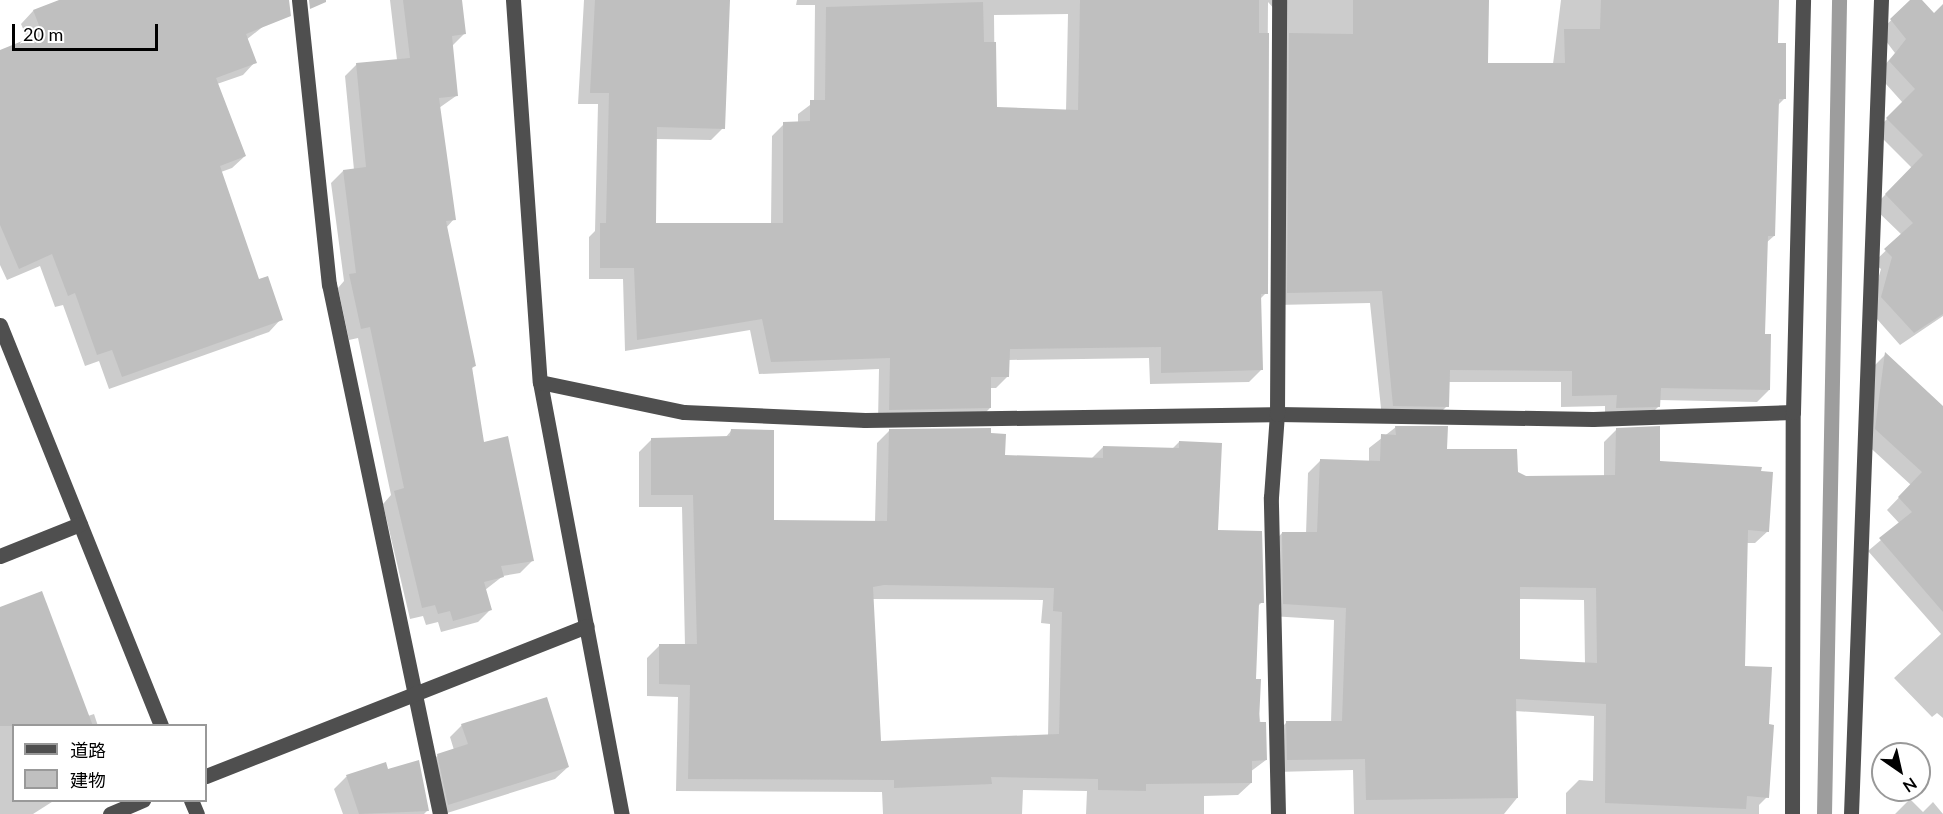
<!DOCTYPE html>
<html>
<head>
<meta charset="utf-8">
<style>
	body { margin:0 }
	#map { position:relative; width:1943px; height:814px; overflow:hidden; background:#fff; font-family:Lato,"Noto Sans JP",sans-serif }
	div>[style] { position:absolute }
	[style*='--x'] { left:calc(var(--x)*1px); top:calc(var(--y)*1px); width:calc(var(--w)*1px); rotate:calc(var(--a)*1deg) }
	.shadow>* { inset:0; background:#0003 }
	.stream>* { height:15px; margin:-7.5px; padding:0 7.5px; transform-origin:7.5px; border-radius:7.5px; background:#9d9d9d }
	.building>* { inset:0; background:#bfbfbf }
	.minor>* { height:15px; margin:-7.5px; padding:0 7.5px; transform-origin:7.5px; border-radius:7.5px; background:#4f4f4f }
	span { translate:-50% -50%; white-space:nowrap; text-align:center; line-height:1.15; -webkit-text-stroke:6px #fff; paint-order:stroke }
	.legend { position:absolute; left:12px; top:724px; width:195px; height:78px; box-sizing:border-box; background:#fff; border:2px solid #999; margin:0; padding:8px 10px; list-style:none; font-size:18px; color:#000 }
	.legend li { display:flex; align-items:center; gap:12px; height:30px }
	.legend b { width:30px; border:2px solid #999 }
	.north { position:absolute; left:1871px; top:742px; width:60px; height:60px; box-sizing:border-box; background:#fff; border:2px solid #999; border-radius:50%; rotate:146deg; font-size:16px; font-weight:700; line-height:24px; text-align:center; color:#000 }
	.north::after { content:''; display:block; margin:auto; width:21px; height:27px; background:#000; clip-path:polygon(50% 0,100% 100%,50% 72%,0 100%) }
	.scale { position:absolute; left:12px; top:24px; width:146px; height:27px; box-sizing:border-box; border:3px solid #000; border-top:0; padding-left:8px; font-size:18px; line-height:21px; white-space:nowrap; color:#000; -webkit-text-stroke:4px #fff; paint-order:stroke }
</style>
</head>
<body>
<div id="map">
	<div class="shadow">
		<div style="clip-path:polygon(63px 0,256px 0,265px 25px,246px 40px,255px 62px,243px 75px,217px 84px,245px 156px,232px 168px,221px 172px,258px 281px,281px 319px,269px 332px,109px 389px,99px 361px,85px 366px,63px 305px,55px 307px,40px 266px,7px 280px,0 265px,0 51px,28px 40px,21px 24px,33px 11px)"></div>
		<div style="clip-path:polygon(390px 0,460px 0,464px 34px,452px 46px,456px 96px,439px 108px,454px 219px,446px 228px,475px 366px,471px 369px,483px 444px,532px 561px,520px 573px,503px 576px,485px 590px,490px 610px,478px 622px,441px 632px,438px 622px,426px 625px,423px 616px,410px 619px,383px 504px,391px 495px,358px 338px,349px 340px,338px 288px,344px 281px,331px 183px,343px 171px,354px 170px,345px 76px,357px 64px,397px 60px)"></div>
		<div style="clip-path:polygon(evenodd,584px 0,728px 0,723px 128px,711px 140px,656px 139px,654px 225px,771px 224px,772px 136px,784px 124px,798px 123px,798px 114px,814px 102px,815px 5px,796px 5px,797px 0,1488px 0,1487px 65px,1553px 64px,1561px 0,1777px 0,1776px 45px,1785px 98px,1777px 106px,1774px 236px,1766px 243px,1763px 336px,1769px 390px,1757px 402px,1659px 400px,1659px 406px,1647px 418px,1605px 420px,1605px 406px,1561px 407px,1561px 382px,1448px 382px,1447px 406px,1435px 418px,1382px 418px,1370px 303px,1276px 305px,1277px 12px,1268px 2px,1266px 293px,1260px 299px,1261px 370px,1249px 382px,1150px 384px,1149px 358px,1008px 360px,1008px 376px,996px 388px,990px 388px,990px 408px,978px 420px,878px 421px,879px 369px,759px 374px,750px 330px,625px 351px,623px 279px,589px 279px,589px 237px,595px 231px,598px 104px,578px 104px,584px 0,1068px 14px,1066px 111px,995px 109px,994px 15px,1068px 14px)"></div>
		<div style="clip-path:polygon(1912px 0,1919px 0,1943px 25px,1943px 316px,1900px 345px,1869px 310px,1881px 269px,1873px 263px,1902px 235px,1873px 207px,1912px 168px,1875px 131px,1903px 103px,1877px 74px,1895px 53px,1879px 32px)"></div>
		<div style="clip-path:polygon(1885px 355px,1943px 408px,1943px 718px,1937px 713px,1932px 717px,1894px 678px,1941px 634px,1868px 551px,1900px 524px,1887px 510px,1911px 485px,1863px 441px,1874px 366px)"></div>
		<div style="clip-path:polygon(evenodd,1396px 427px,1446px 450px,1526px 477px,1604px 477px,1604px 442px,1617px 429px,1658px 463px,1768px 531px,1755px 543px,1747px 543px,1743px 667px,1767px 726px,1767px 797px,1759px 805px,1759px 814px,1566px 814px,1566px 793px,1579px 780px,1593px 781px,1594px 716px,1515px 711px,1517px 798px,1504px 814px,1354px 814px,1353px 770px,1275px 772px,1274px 735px,1286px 723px,1331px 722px,1334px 620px,1271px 616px,1270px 546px,1282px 533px,1306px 534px,1308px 473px,1320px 461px,1369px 462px,1369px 448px,1396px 427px,1518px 599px,1584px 600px,1585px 664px,1519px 660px,1518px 599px)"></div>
		<div style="clip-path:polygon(evenodd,731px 431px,773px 522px,875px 522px,877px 443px,889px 431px,989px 435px,1004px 457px,1091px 459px,1103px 447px,1172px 449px,1179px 442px,1217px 532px,1262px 602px,1257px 607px,1254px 680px,1266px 760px,1250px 772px,1251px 783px,1238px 795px,1204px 796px,1204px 814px,1086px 814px,1087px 791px,1023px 790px,1022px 814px,883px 814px,882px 792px,676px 791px,678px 697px,647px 696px,647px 658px,660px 645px,685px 646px,682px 507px,639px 507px,639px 452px,652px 439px,725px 438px,731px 431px,872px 599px,1043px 600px,1041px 623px,1050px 624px,1048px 736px,880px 743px,872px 599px)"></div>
		<div style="clip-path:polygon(0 609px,88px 716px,94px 714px,98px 726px,14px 726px,14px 800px,55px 800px,33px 814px,0 814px)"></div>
		<div style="clip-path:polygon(462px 725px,568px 767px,555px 779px,444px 814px,426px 768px,438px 755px,454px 750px,450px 737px)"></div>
		<div style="clip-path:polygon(385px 764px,387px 771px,428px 810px,424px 814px,343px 814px,334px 789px,346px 777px)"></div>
		<div style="clip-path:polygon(1910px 799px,1923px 812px,1933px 802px,1943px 814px,1895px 814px)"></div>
	</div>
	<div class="stream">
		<div style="--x:1824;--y:814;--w:814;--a:-88.94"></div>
	</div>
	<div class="building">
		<div style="clip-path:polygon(59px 0,289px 0,291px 16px,246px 34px,257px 63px,216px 78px,246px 156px,220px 166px,259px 279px,268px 276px,283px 320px,122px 377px,112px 350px,97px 355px,75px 293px,68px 296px,52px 254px,19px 269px,0 225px,0 50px,42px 33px,33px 10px)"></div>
		<div style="clip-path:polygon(309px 0,326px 0,326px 2px,310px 9px)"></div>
		<div style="clip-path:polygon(403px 0,462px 0,466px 34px,452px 36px,458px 96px,439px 98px,456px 220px,446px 221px,476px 366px,472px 367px,484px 442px,508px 436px,534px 561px,501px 566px,504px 577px,484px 582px,492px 610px,453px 621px,450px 611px,438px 614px,435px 605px,422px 608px,394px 491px,404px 488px,370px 327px,361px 329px,349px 274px,356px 273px,343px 170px,366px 167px,356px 63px,410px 58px)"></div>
		<div style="clip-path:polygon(595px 0,730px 0,725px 129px,657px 127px,656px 223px,783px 223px,783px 122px,810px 121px,810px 100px,825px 100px,826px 7px,983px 2px,984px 42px,996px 42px,997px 107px,1078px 110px,1080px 0,1259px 0,1259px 33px,1269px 33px,1268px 294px,1261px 294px,1263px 370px,1161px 373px,1161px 347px,1010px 349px,1009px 377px,991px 377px,991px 408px,889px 410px,890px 358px,771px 362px,762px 319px,637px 340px,634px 268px,600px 268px,600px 223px,606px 223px,609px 93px,590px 93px)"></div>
		<div style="clip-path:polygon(1353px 0,1489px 0,1488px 63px,1565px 63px,1564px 29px,1600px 29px,1601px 0,1779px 0,1778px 43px,1786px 43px,1786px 99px,1779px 99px,1775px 236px,1768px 236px,1765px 334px,1771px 334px,1770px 390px,1661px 388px,1660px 407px,1616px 408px,1617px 395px,1572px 396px,1572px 371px,1450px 370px,1449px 407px,1393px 406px,1382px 291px,1287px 293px,1289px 33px,1353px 34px)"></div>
		<div style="clip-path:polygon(1910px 0,1922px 0,1934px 13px,1943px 4px,1943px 314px,1914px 333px,1881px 297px,1892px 257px,1884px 249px,1913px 223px,1885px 194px,1923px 155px,1886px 118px,1915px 89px,1889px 61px,1906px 39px,1890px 19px)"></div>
		<div style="clip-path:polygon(1885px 352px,1943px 406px,1943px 612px,1879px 538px,1912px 512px,1898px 497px,1922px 472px,1875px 429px)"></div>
		<div style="clip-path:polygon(evenodd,1395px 426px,1448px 426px,1447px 449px,1517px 449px,1518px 472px,1526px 476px,1615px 475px,1616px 428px,1660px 426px,1660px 461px,1762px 467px,1761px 471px,1773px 472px,1769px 532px,1748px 530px,1745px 666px,1772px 667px,1769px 724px,1774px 725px,1769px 798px,1747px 796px,1746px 809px,1605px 803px,1606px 704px,1516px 699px,1518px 798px,1366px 800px,1365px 759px,1287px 760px,1286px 721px,1342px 721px,1346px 608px,1283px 604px,1282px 532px,1317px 532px,1320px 459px,1380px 461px,1381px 434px,1396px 435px,1395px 426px,1520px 587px,1596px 588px,1597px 663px,1520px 659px,1520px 587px)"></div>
		<div style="clip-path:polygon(evenodd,991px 428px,991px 433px,1006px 434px,1005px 455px,1103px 458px,1103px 446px,1179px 448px,1179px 441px,1222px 443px,1218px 530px,1262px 531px,1264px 603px,1259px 603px,1256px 679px,1261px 679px,1259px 722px,1266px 722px,1267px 760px,1252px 761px,1252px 783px,1146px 784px,1146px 791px,1098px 790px,1098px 779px,991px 777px,992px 784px,894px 788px,894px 780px,688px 779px,690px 685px,659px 684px,659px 644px,697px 644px,693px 495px,651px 495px,651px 438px,730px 436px,731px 429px,774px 430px,774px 520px,887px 521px,889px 429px,991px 428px,884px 585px,1054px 588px,1053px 611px,1062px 612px,1059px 734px,881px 741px,873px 587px,884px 585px)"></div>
		<div style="clip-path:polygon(42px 591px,93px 726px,0 726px,0 607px)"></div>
		<div style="clip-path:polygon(547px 697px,569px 767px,448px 805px,437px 754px,468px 744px,461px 724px)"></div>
		<div style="clip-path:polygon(419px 760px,429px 811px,359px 814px,346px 775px,386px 762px,388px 769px)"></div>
	</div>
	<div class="minor">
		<div style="--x:299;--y:0;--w:286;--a:84"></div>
		<div style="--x:329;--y:284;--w:541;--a:78.17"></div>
		<div style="--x:513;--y:0;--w:383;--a:86"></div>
		<div style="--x:540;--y:382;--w:440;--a:79.3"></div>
		<div style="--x:0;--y:325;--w:432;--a:68.1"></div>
		<div style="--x:540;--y:382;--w:147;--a:11.8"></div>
		<div style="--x:684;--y:412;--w:181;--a:2.5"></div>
		<div style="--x:865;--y:420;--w:412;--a:-0.8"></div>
		<div style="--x:1277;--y:414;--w:316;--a:0.9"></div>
		<div style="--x:1593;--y:419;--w:200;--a:-2"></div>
		<div style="--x:0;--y:556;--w:86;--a:-21.8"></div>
		<div style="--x:206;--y:776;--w:409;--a:-21.5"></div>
		<div style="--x:191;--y:800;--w:15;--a:67"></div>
		<div style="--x:110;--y:814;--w:36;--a:-23"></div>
		<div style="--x:1278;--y:814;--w:317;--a:-91.3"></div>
		<div style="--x:1271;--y:497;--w:83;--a:-85.9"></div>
		<div style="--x:1277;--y:414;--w:414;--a:-89.7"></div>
		<div style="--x:1792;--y:814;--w:402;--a:-89.9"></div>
		<div style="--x:1793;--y:412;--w:412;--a:-88.6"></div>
		<div style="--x:1851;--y:814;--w:815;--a:-87.89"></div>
	</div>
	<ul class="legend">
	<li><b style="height:8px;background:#4f4f4f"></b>道路</li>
	<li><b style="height:16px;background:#bfbfbf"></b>建物</li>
	</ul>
	<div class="north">N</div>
	<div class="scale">20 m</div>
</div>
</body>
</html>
